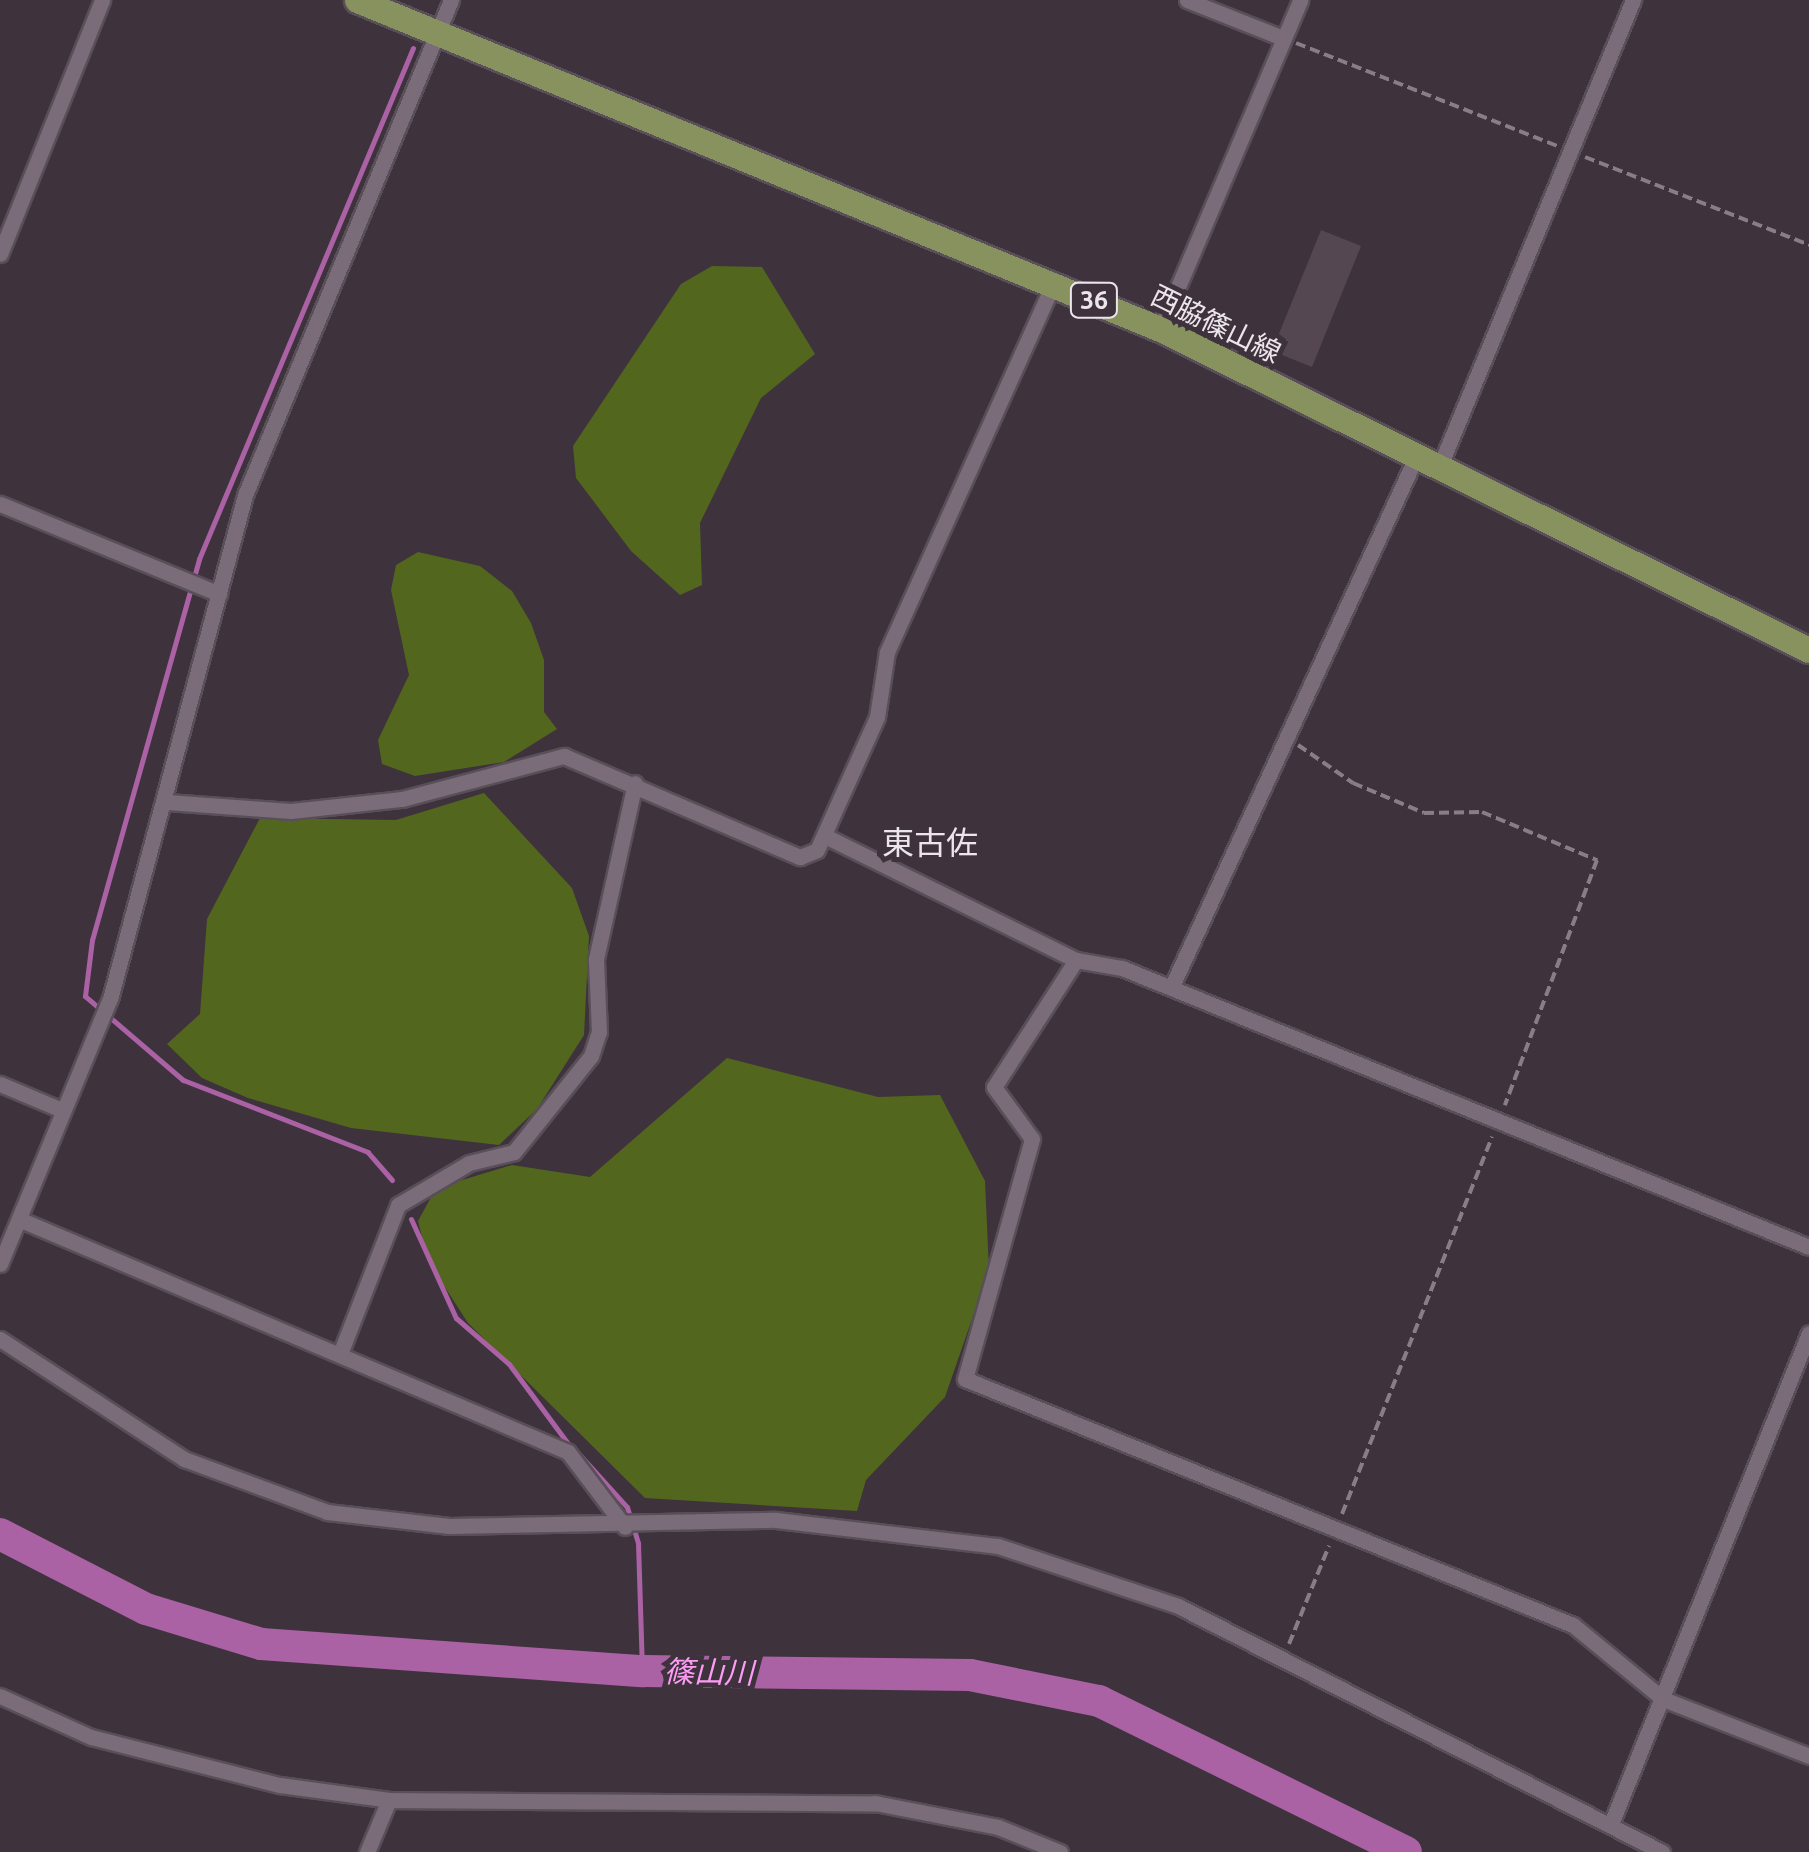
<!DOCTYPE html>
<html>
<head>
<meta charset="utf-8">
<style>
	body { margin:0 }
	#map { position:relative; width:1809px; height:1852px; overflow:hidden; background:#3e323d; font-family:Ubuntu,"Noto Sans JP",sans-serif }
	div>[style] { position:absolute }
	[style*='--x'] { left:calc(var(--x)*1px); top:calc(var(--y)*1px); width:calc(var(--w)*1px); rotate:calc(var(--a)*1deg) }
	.green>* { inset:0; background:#53661e }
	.stream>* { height:5px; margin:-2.5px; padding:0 2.5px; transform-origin:2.5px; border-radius:2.5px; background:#aa62a4 }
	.river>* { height:32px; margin:-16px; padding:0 16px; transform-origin:16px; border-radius:16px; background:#aa62a4 }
	.building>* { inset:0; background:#544752 }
	.path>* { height:4px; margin-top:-2px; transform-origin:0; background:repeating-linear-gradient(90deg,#887e87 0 10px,transparent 0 15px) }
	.roads { filter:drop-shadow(2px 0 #594f58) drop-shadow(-2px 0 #594f58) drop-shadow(0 2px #594f58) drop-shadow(0 -2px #594f58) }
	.street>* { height:15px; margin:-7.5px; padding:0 7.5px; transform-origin:7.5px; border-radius:7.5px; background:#7a6c78 }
	.primary>* { height:25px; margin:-12.5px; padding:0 12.5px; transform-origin:12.5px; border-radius:12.5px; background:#88925e }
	span { translate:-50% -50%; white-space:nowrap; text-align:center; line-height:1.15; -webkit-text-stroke:10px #3e323d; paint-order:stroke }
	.shield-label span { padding:2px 8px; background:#3e323d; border:2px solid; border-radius:8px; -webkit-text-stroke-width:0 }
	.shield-label { font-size:25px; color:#ece5eb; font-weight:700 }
	.street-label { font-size:28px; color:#ece5eb }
	.water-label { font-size:30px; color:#fc9cf4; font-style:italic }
	.quarter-label { font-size:32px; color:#ece5eb }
</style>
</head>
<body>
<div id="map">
	<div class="green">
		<div style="clip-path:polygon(712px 266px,762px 267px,815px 354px,761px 398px,700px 523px,702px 585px,680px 595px,631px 551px,576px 478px,573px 446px,681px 284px)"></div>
		<div style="clip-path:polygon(418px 552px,480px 566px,512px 591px,531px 623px,544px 660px,544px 712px,557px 729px,504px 762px,415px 776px,382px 764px,378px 740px,409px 675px,391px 590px,396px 565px)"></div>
		<div style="clip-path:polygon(484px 793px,572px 888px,589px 936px,584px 1035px,537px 1109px,499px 1145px,351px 1128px,248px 1098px,202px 1078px,167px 1044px,200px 1014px,207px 919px,260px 818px,396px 820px)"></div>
		<div style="clip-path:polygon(727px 1058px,878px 1097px,940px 1095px,985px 1181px,989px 1270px,945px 1397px,866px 1480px,857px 1511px,645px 1498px,468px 1323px,428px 1261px,418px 1221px,436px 1188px,512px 1165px,590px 1177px)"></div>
	</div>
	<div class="stream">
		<div style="--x:392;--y:1180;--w:37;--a:-131"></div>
		<div style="--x:368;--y:1152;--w:199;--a:-158.7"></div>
		<div style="--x:183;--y:1080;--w:129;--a:-139.4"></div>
		<div style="--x:85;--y:996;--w:56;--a:-82.9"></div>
		<div style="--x:92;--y:940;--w:396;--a:-74.3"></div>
		<div style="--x:199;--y:559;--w:554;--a:-67.28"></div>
		<div style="--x:411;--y:1219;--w:109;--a:65.6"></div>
		<div style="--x:456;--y:1318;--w:70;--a:41"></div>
		<div style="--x:509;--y:1364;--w:102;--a:53.4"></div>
		<div style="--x:578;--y:1453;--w:73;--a:47.8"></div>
		<div style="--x:627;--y:1507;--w:38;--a:73"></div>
		<div style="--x:638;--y:1543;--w:128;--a:88.2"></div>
	</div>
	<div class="river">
		<div style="--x:0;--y:1534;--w:164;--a:27.2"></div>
		<div style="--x:146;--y:1609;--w:120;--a:16.9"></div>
		<div style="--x:261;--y:1644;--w:382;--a:4.1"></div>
		<div style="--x:642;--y:1671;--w:328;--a:0.7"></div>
		<div style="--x:970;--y:1675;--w:132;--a:11.4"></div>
		<div style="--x:1099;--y:1701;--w:342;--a:26.2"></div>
	</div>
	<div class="building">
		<div style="clip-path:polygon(1321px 230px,1361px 246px,1312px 367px,1272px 351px)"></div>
	</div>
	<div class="path">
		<div style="--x:1296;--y:43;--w:281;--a:21.5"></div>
		<div style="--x:1585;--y:157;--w:241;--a:21.4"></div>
		<div style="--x:1298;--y:745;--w:67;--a:34.6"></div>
		<div style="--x:1353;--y:783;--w:77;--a:22.9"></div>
		<div style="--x:1424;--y:813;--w:58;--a:-1"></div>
		<div style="--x:1482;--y:812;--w:125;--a:22.7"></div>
		<div style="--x:1597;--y:860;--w:262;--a:110.6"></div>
		<div style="--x:1342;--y:1514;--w:406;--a:-68.3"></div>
		<div style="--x:1289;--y:1644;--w:106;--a:-67.8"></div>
	</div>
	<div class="roads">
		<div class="street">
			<div style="--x:1187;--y:0;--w:103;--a:21.6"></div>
			<div style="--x:0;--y:254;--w:274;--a:-68.1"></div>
			<div style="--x:1160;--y:329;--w:358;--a:-66.9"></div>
			<div style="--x:1439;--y:468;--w:507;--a:-67.48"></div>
			<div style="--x:0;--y:504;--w:237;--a:22.3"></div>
			<div style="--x:167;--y:802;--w:124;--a:4.2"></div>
			<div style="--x:291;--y:811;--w:112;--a:-6.2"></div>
			<div style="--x:402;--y:799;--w:168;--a:-14.9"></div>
			<div style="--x:564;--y:756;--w:257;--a:23.2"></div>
			<div style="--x:800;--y:857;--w:18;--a:-22"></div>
			<div style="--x:817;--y:850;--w:146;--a:-65.7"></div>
			<div style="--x:877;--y:717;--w:66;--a:-81.3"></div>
			<div style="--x:887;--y:652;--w:406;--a:-65.7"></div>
			<div style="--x:827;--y:837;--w:278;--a:26.3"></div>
			<div style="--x:1076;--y:960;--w:47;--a:9.9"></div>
			<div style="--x:1122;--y:968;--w:741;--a:22.1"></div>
			<div style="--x:1076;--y:960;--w:151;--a:122.8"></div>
			<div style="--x:994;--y:1087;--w:64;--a:53.8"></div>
			<div style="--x:1032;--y:1139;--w:249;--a:105.6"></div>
			<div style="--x:965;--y:1379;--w:656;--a:22.03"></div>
			<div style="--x:1573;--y:1625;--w:117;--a:39.4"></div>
			<div style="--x:1663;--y:1699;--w:157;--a:21.3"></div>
			<div style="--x:1171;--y:988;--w:585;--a:-65.23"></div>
			<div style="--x:0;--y:1084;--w:67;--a:22.8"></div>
			<div style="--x:21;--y:1220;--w:594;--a:22.98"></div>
			<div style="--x:568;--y:1452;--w:94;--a:52.8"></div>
			<div style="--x:0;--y:1264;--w:287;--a:-67.5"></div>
			<div style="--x:110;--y:999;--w:522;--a:-75"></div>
			<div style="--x:245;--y:495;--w:536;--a:-67.4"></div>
			<div style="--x:0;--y:1339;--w:220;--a:33.1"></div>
			<div style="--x:184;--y:1459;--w:153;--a:20.3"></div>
			<div style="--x:327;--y:1512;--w:123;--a:6.5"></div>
			<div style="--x:449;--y:1526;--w:327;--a:-1.1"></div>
			<div style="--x:776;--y:1520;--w:224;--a:6.7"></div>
			<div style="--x:998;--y:1546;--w:190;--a:18.4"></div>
			<div style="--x:1178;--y:1606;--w:543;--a:26.94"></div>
			<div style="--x:340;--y:1354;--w:160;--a:-68.7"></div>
			<div style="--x:398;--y:1205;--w:82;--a:-30.6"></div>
			<div style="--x:469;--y:1163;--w:46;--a:-13.7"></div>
			<div style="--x:514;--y:1152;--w:123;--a:-51.3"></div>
			<div style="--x:591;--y:1056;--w:25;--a:-72"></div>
			<div style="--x:599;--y:1032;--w:73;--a:-92.4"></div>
			<div style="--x:596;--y:959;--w:180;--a:-77.5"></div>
			<div style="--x:0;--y:1696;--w:100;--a:24.3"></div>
			<div style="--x:91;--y:1737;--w:195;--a:14.3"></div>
			<div style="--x:280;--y:1785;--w:110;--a:7.8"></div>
			<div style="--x:389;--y:1800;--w:486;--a:0.4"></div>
			<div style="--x:875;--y:1803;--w:125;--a:11"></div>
			<div style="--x:998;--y:1827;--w:67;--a:22"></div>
			<div style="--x:1611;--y:1824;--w:529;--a:-68.04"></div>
			<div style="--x:367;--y:1852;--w:56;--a:-67.1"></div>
		</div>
		<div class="primary">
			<div style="--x:357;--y:0;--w:868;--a:22.28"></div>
			<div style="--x:1160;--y:329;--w:724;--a:26.32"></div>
		</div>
	</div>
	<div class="shield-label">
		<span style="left:1094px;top:300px">36</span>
	</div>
	<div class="street-label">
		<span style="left:1216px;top:324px;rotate:26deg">西脇篠山線</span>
	</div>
	<div class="water-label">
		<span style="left:709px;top:1672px;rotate:1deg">篠山川</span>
	</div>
	<div class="quarter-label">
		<span style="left:930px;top:842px">東古佐</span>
	</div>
</div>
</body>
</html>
